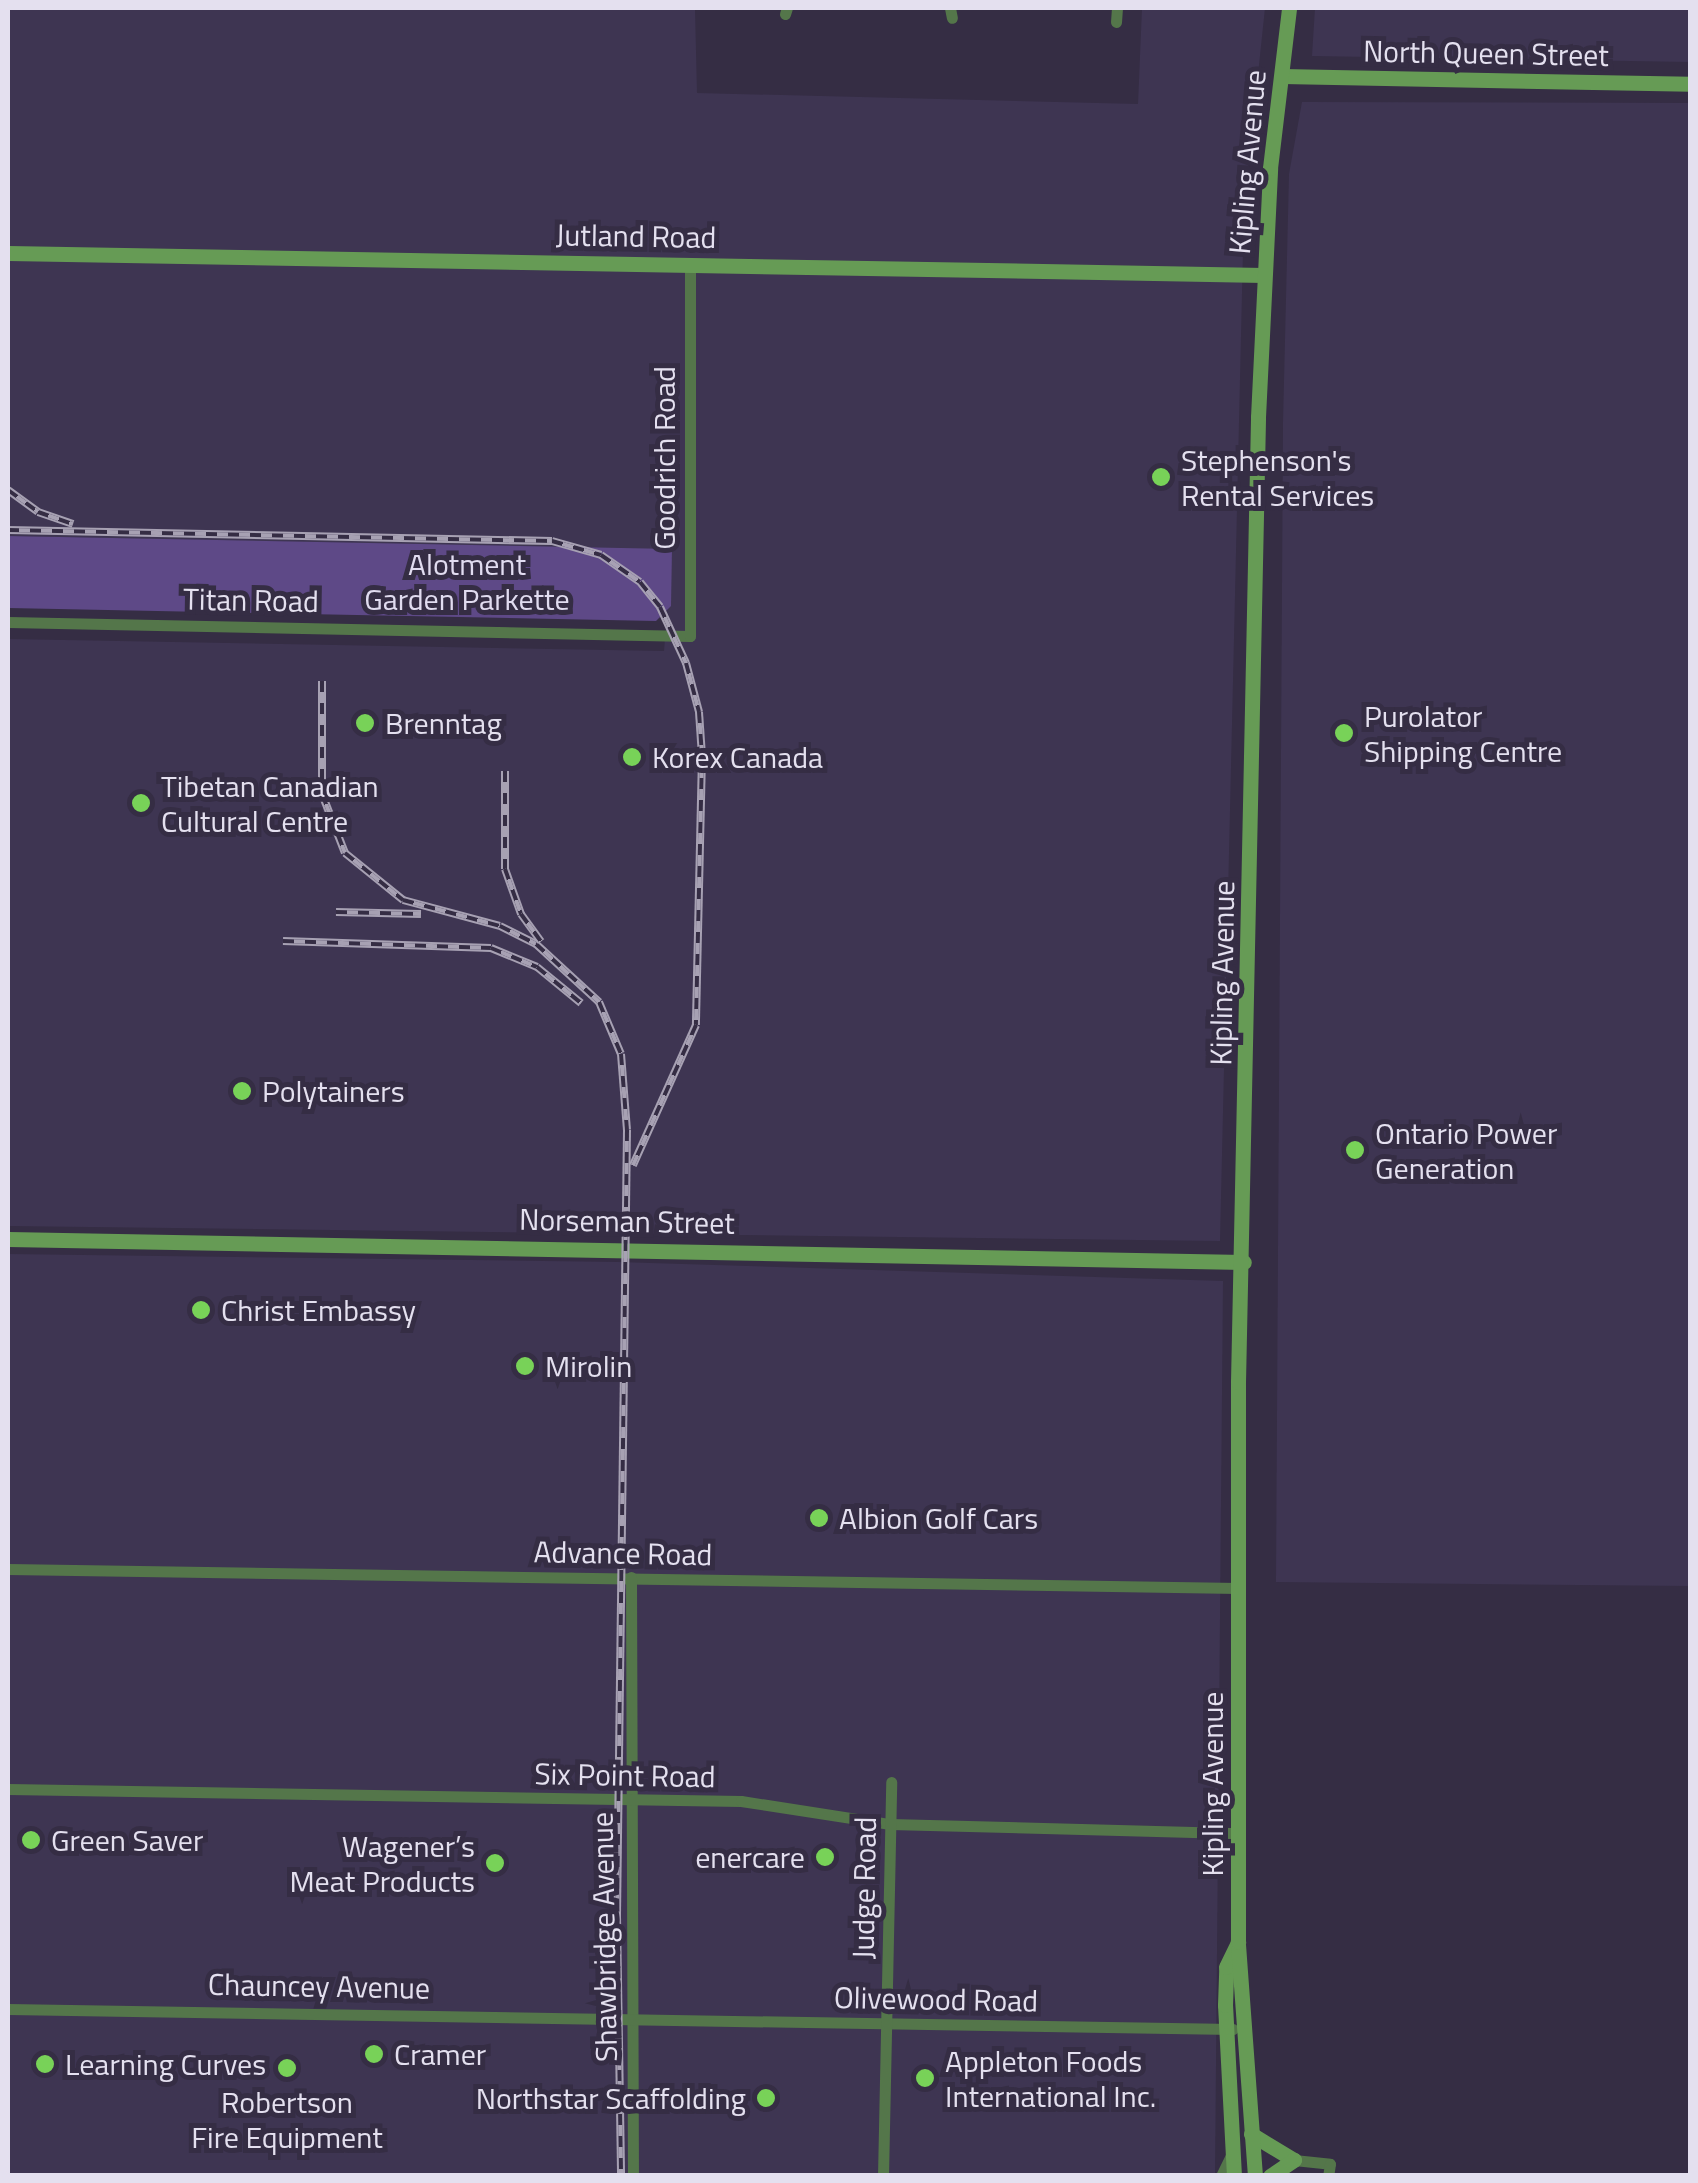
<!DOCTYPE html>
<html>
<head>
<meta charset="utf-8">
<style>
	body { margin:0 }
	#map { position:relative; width:1698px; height:2183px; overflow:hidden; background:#352d44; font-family:"Titillium Web",sans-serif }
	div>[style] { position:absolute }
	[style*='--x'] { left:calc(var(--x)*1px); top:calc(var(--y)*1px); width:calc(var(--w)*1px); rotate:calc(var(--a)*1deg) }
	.built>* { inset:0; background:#3e3552 }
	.green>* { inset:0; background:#5e4987 }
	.street>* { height:11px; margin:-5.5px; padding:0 5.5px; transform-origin:5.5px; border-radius:5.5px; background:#54764a }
	.secondary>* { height:15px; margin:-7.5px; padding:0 7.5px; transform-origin:7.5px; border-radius:7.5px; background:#669b55 }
	.rail>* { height:8px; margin-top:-4px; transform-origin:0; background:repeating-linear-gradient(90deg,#352d44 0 11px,#a7a1b3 0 22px); box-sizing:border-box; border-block:2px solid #a7a1b3 }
	.dots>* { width:28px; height:28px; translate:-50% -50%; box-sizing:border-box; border:5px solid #352d44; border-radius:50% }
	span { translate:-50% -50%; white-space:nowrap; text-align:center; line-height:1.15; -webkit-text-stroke:10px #352d44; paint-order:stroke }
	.street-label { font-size:30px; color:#e4e0ef }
	.poi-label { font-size:30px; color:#e4e0ef }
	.left { translate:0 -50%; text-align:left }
	.right { translate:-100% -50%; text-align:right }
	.park-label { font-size:30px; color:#e1dcf0 }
	.frame { position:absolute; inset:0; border:10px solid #e4e0ef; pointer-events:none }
</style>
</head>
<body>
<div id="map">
	<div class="built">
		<div style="clip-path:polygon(8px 8px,695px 9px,697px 93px,1138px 104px,1142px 8px,1265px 8px,1244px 207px,1220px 1241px,8px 1226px,8px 639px,664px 651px,672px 550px,8px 536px)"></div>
		<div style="clip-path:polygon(1315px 8px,1690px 8px,1690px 62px,1312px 56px)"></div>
		<div style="clip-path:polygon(1302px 102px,1690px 103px,1690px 1586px,1276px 1582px,1283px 423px,1289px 174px)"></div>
		<div style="clip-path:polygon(8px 1254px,618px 1262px,1223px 1281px,1215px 2175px,8px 2176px)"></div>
	</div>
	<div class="green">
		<div style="clip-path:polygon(8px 536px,672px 549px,671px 606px,656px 621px,8px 608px)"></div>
	</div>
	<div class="street">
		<div style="--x:950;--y:8;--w:10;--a:79"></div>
		<div style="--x:785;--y:14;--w:6;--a:-72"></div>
		<div style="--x:1116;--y:22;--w:14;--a:-86"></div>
		<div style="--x:8;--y:622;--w:682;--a:1.18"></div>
		<div style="--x:690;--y:636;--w:371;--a:-90"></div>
		<div style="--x:8;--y:1569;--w:1230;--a:0.88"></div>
		<div style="--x:631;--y:1577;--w:599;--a:89.81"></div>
		<div style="--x:8;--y:1789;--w:733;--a:0.94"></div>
		<div style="--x:741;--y:1801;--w:151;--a:8.8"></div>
		<div style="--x:890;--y:1824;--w:350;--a:1.5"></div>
		<div style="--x:8;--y:2009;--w:1225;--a:0.94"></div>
		<div style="--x:1294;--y:2160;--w:36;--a:6"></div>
		<div style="--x:1330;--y:2164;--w:12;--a:99"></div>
		<div style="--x:883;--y:2176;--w:394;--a:-88.8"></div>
		<div style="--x:1221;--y:2176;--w:25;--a:-64"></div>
	</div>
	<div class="secondary">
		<div style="--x:1282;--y:76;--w:408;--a:1.1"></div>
		<div style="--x:8;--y:253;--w:1256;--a:1"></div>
		<div style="--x:8;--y:1239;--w:1236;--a:1.07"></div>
		<div style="--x:1251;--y:2134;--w:50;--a:31.2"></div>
		<div style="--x:1234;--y:2176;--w:171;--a:-93"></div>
		<div style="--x:1225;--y:2005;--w:38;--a:-88"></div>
		<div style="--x:1226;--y:1967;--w:28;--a:-64"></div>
		<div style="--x:1255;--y:2176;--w:235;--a:-94.2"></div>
		<div style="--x:1238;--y:1942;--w:560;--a:-90"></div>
		<div style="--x:1238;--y:1382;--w:965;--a:-88.81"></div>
		<div style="--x:1258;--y:417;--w:249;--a:-87.2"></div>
		<div style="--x:1270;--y:168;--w:161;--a:-83.2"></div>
		<div style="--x:1270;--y:2176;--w:29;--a:-34"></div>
	</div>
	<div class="rail">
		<div style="--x:8;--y:490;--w:37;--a:36"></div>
		<div style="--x:38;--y:512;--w:37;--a:19"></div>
		<div style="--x:8;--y:530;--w:544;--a:1.16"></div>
		<div style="--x:552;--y:541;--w:51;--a:15.9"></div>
		<div style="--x:601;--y:555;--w:47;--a:34.7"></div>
		<div style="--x:640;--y:582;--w:32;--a:51"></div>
		<div style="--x:660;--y:607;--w:62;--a:65.1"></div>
		<div style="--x:686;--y:663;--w:51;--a:75.1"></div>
		<div style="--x:699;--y:712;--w:44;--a:86.1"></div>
		<div style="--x:702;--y:756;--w:269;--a:91.3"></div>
		<div style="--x:696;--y:1025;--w:154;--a:114.2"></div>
		<div style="--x:322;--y:681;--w:113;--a:90"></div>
		<div style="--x:322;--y:794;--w:63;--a:68.7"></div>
		<div style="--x:345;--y:853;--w:75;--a:39"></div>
		<div style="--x:403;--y:900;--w:100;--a:15"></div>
		<div style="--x:500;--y:926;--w:40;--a:26.6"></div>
		<div style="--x:536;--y:944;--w:86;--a:42.6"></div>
		<div style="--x:599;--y:1002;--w:56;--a:67.1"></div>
		<div style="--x:621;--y:1054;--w:76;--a:85.5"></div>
		<div style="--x:627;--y:1130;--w:786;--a:90.73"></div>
		<div style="--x:617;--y:1916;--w:260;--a:89.1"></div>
		<div style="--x:505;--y:771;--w:98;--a:90"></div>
		<div style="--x:505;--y:869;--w:48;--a:70.4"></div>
		<div style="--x:521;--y:914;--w:34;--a:54"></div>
		<div style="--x:336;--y:912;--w:85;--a:1.3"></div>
		<div style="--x:283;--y:941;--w:208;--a:1.9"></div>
		<div style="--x:491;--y:948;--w:50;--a:22.4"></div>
		<div style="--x:537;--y:967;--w:57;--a:39.3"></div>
	</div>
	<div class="dots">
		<div style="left:1161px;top:477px;background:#78d258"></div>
		<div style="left:365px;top:723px;background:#78d258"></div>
		<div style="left:1344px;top:733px;background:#78d258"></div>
		<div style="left:632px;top:757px;background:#78d258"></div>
		<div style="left:141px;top:803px;background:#78d258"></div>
		<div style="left:242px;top:1091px;background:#78d258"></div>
		<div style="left:1355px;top:1150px;background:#78d258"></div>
		<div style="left:201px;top:1310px;background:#78d258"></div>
		<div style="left:525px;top:1366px;background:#78d258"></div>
		<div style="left:819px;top:1518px;background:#78d258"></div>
		<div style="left:31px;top:1840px;background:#78d258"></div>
		<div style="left:825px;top:1857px;background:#78d258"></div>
		<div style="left:495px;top:1863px;background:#78d258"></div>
		<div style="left:374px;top:2054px;background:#78d258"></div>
		<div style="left:45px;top:2064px;background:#78d258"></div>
		<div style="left:287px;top:2068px;background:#78d258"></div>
		<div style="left:925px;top:2078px;background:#78d258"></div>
		<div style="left:766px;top:2098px;background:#78d258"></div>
	</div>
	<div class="street-label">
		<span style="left:1486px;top:53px;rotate:1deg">North Queen Street</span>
		<span style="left:1247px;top:162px;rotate:-85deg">Kipling Avenue</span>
		<span style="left:636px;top:236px;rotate:1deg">Jutland Road</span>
		<span style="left:664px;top:458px;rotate:-90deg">Goodrich Road</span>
		<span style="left:251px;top:600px;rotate:1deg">Titan Road</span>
		<span style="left:1222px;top:973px;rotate:-89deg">Kipling Avenue</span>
		<span style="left:627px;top:1221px;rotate:1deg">Norseman Street</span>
		<span style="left:623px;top:1553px;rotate:1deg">Advance Road</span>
		<span style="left:625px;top:1775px;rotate:1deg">Six Point Road</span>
		<span style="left:1212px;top:1784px;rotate:-90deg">Kipling Avenue</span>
		<span style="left:864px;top:1888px;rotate:-89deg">Judge Road</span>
		<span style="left:604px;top:1937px;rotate:-91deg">Shawbridge Avenue</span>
		<span style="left:319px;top:1986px;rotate:1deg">Chauncey Avenue</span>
		<span style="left:936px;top:1999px;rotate:1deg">Olivewood Road</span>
	</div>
	<div class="poi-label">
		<span class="left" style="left:1181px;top:477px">Stephenson's<br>Rental Services</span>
		<span class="left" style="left:1364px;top:733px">Purolator<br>Shipping Centre</span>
		<span class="left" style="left:385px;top:723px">Brenntag</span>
		<span class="left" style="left:652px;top:757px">Korex Canada</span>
		<span class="left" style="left:161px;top:803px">Tibetan Canadian<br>Cultural Centre</span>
		<span class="left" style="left:262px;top:1091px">Polytainers</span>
		<span class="left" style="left:1375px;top:1150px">Ontario Power<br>Generation</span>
		<span class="left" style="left:221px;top:1310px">Christ Embassy</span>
		<span class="left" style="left:545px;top:1366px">Mirolin</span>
		<span class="left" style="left:839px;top:1518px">Albion Golf Cars</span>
		<span class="left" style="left:51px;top:1840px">Green Saver</span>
		<span class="right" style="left:475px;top:1863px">Wagener’s<br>Meat Products</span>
		<span class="right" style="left:805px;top:1857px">enercare</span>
		<span class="left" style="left:394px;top:2054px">Cramer</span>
		<span class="left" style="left:945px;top:2078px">Appleton Foods<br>International Inc.</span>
		<span class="left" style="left:65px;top:2064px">Learning Curves</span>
		<span class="right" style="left:746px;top:2098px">Northstar Scaffolding</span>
		<span style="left:287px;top:2119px">Robertson<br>Fire Equipment</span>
	</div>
	<div class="park-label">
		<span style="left:467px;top:581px">Alotment<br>Garden Parkette</span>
	</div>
	<div class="frame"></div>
</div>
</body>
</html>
